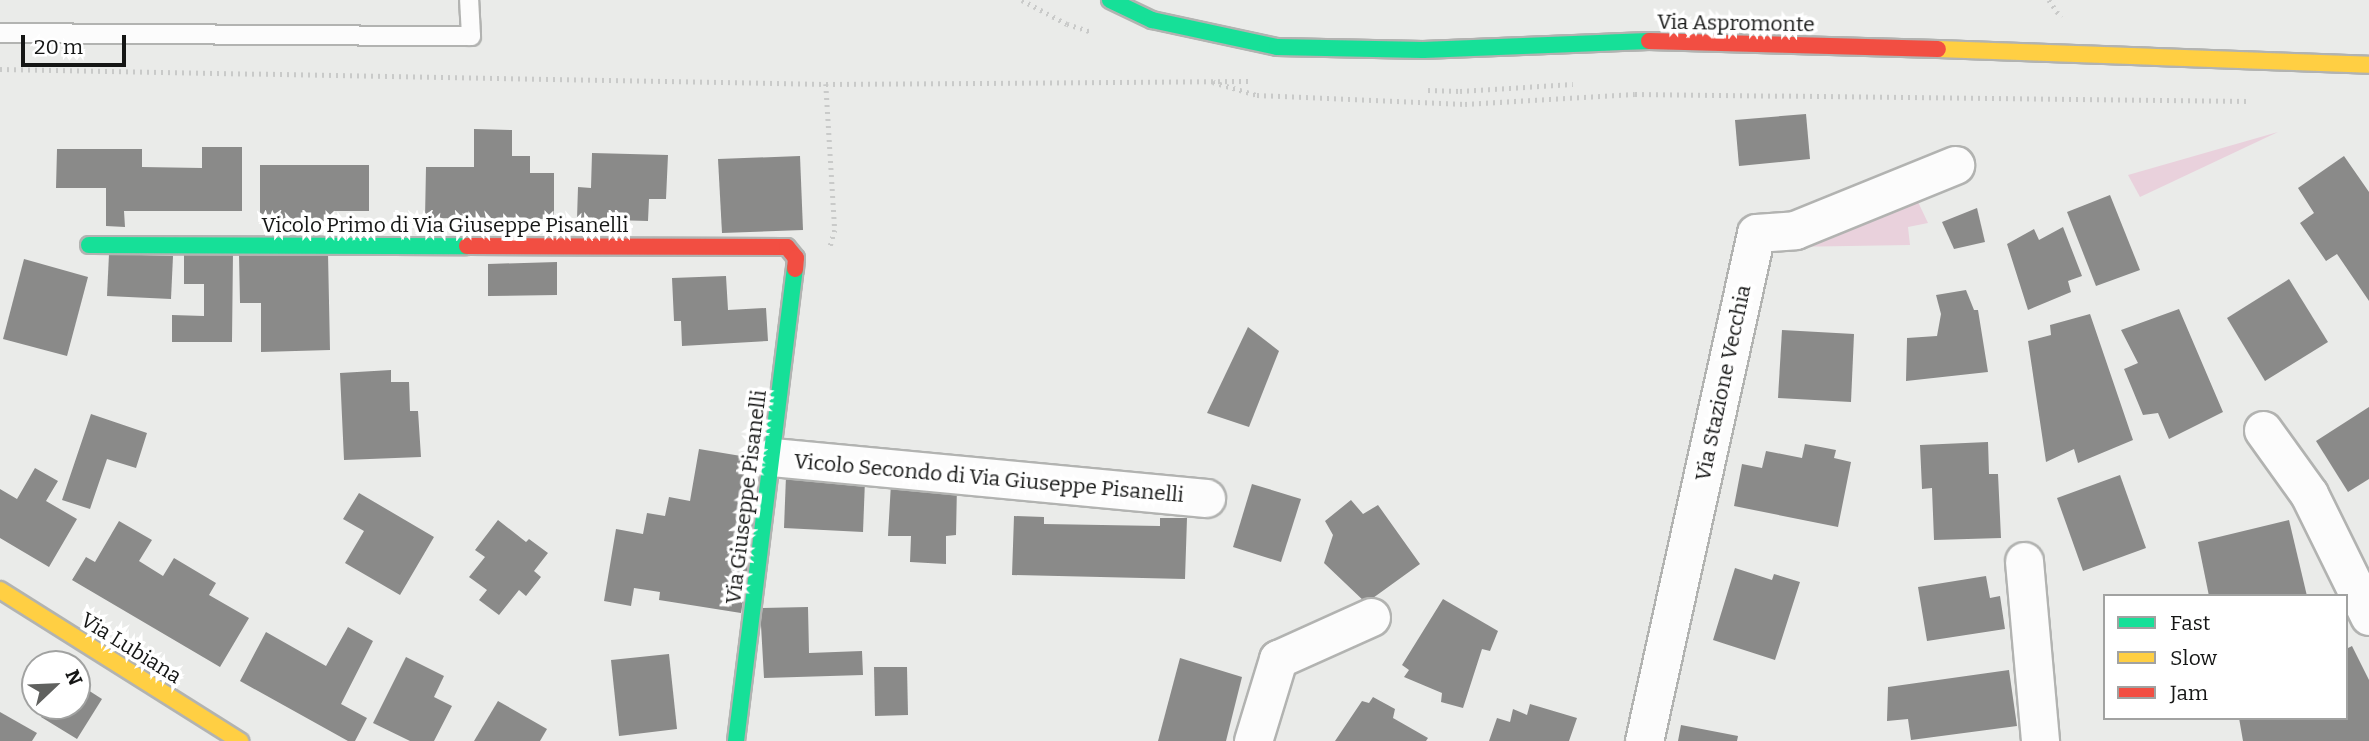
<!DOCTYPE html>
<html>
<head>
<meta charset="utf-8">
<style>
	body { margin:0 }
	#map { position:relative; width:2369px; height:741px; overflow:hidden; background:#eaebe9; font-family:Bitter,serif }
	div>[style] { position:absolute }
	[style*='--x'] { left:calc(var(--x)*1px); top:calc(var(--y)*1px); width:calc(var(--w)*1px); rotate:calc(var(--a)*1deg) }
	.green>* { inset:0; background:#e9d1dc }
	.building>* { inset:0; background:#8a8a89 }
	.path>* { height:4.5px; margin-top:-2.25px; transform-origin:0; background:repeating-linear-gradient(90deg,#c9cac9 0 2px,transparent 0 7px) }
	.roads { filter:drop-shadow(2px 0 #b2b3b1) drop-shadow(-2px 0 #b2b3b1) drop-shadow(0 2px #b2b3b1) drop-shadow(0 -2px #b2b3b1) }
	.lane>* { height:18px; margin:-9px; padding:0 9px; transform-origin:9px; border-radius:9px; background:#fcfcfc }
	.street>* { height:37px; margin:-18.5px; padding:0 18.5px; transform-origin:18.5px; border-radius:18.5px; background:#fcfcfc }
	.fast>* { height:16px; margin:-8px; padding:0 8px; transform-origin:8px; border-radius:8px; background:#16e098 }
	.slow>* { height:16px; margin:-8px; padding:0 8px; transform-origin:8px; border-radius:8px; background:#ffcf43 }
	.jam>* { height:16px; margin:-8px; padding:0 8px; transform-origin:8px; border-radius:8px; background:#f24e42 }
	span { translate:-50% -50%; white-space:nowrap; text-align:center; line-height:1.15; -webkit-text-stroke:7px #fff; paint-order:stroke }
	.street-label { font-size:21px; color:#151615 }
	.legend { position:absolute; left:2103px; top:594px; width:245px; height:126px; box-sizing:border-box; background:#fff; border:2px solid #a1a2a1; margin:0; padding:9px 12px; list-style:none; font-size:21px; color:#151615 }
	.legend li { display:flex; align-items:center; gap:14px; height:35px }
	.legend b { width:35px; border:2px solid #a1a2a1 }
	.north { position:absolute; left:21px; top:650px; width:70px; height:70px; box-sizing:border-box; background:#fff; border:2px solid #a1a2a1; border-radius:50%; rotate:67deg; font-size:19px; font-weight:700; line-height:28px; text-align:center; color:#151615 }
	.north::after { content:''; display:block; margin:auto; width:24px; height:32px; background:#60615f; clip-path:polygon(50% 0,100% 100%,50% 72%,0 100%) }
	.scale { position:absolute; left:21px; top:35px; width:105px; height:32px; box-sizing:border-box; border:4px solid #151615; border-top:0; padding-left:9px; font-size:21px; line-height:24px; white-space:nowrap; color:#151615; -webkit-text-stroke:5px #fff; paint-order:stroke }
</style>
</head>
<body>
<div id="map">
	<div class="green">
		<div style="clip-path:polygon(2278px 132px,2140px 197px,2128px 175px)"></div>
		<div style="clip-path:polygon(1918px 202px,1928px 223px,1908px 227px,1910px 245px,1787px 247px,1792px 235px)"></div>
	</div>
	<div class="building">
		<div style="clip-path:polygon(1806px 114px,1810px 159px,1739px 166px,1735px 120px)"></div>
		<div style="clip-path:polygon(474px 129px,512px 130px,512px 156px,530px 156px,530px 173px,554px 173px,554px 219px,425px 218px,426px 167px,474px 167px)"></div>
		<div style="clip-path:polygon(202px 147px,242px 147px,242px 211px,124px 211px,125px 227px,106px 226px,106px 188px,56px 188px,57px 149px,142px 149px,142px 167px,202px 168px)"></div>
		<div style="clip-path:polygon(592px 153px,668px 155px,666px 199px,649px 199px,648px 221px,577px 219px,578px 187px,591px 188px)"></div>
		<div style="clip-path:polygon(800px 156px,803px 230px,722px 233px,718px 159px)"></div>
		<div style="clip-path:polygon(2344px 156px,2369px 192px,2369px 301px,2337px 254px,2326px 261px,2300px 223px,2314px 213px,2298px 188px)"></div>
		<div style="clip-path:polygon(260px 165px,369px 165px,369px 211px,334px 211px,334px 222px,260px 223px)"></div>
		<div style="clip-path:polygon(2110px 195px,2140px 270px,2096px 286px,2067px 212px)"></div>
		<div style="clip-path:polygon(1977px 208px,1985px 242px,1954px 249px,1942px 222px)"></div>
		<div style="clip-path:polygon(2063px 227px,2082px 276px,2068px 281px,2071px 292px,2028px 310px,2007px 244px,2034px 229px,2039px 240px)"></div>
		<div style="clip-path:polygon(184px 252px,233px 252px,232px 342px,172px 342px,172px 315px,204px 316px,204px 284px,184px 284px)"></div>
		<div style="clip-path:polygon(328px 253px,330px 350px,261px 352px,261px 303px,240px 303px,239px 255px)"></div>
		<div style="clip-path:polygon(109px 254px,173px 256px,171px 299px,107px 296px)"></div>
		<div style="clip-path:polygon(24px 259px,88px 277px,67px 356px,3px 339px)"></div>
		<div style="clip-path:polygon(557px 262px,557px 295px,488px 296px,488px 264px)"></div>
		<div style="clip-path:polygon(726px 276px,728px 310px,766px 308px,768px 341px,682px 346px,681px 321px,674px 321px,672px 278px)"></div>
		<div style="clip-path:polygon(2289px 279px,2328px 342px,2265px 381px,2227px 318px)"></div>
		<div style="clip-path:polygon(1966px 290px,1974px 310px,1978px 310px,1988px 372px,1906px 381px,1907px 338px,1937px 336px,1941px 314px,1936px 295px)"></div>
		<div style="clip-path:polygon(2179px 309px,2223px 412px,2169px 439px,2158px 413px,2143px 415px,2124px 369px,2138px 363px,2121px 330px)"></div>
		<div style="clip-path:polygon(2090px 314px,2133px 440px,2078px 463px,2074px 449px,2046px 462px,2028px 341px,2051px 335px,2050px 325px)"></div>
		<div style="clip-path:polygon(1248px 327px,1279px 351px,1249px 427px,1207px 413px)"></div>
		<div style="clip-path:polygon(1782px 330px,1854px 334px,1851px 402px,1778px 398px)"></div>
		<div style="clip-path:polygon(391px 370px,391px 382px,409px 382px,410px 411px,418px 411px,421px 457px,344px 460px,340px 373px)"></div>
		<div style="clip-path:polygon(2369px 407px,2369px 479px,2348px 492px,2316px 441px)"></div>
		<div style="clip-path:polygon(91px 414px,147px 433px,136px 468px,107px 459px,90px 509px,62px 500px)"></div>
		<div style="clip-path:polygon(1988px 442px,1989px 474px,1998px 474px,2001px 538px,1934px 540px,1932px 488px,1922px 489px,1920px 445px)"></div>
		<div style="clip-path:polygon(1805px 444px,1836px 450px,1834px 458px,1851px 462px,1838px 527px,1734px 506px,1742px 464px,1762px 468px,1766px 451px,1802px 458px)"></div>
		<div style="clip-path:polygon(699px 449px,747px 457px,738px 507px,758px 510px,741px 613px,659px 600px,660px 592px,634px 588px,631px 606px,604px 601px,616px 529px,643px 534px,647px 513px,665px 516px,669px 497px,690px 501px)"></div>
		<div style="clip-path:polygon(35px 468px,58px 481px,46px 501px,77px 519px,49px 567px,0 538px,0 489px,17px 499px)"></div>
		<div style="clip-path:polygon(2120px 475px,2146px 548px,2083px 571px,2057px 498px)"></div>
		<div style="clip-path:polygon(786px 476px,865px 480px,863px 532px,784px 528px)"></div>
		<div style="clip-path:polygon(891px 483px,957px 485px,956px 535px,946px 536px,946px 564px,910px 562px,911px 536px,888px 536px)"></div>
		<div style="clip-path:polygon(1252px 484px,1301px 499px,1281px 562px,1233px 547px)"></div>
		<div style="clip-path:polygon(359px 493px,434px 537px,400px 595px,345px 563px,364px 531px,343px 519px)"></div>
		<div style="clip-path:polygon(1351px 500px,1363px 514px,1378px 505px,1420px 564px,1366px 603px,1324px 563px,1333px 535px,1325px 521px)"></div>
		<div style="clip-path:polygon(1014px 516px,1044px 517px,1044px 524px,1160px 526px,1160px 518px,1187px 518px,1185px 579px,1012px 575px)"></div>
		<div style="clip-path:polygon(498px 520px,526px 542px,529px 539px,548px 553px,534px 571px,541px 577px,526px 596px,519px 590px,499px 615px,479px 600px,487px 590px,469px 577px,485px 557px,475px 550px)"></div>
		<div style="clip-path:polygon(2289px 520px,2307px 596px,2209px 596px,2198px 542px)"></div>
		<div style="clip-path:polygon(119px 521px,152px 540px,139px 561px,163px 576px,174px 558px,216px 583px,209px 595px,249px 618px,220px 667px,72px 580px,86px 557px,95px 562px)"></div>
		<div style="clip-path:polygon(1735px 568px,1772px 580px,1774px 574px,1800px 582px,1775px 660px,1713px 640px)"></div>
		<div style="clip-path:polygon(1986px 576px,1990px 598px,2000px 596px,2005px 629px,1927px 641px,1918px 587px)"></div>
		<div style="clip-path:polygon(1443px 599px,1498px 631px,1490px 651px,1482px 649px,1463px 708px,1441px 702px,1442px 693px,1404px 677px,1409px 670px,1402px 665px)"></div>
		<div style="clip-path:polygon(808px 607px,809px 653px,862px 651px,863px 675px,764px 678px,760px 608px)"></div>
		<div style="clip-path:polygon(348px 627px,373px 641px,341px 704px,367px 718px,355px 741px,348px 741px,240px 681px,266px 632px,326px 666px)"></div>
		<div style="clip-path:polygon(2352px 646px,2369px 680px,2369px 741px,2243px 741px,2239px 718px,2346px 718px,2346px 649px)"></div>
		<div style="clip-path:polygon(669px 654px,677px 729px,619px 736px,611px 660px)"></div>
		<div style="clip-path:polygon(406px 657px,444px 676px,434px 697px,452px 706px,434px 741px,410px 741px,373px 723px)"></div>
		<div style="clip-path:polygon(1180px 658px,1242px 677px,1226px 741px,1158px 741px)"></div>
		<div style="clip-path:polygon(874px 667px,907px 667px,908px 715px,875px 716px)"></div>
		<div style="clip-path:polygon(2009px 670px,2017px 726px,1911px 740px,1908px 719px,1887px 721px,1888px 687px)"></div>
		<div style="clip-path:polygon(77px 683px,102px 699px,77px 739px,41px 717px,48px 706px,77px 706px)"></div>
		<div style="clip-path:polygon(1373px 697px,1395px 709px,1393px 718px,1428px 738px,1426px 741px,1335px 741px,1362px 701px,1369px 703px)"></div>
		<div style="clip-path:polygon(498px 701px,547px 729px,540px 741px,474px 741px)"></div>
		<div style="clip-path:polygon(1530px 704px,1577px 718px,1569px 741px,1489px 741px,1497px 718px,1510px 722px,1513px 709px,1527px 715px)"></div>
		<div style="clip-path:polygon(0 712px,37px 733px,32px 741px,0 741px)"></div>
		<div style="clip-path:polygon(1681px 725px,1738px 736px,1737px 741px,1678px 741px)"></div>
	</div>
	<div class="path">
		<div style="--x:1022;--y:0;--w:51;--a:28.1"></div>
		<div style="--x:1067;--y:24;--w:25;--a:18"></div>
		<div style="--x:2049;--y:0;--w:21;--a:55"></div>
		<div style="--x:0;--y:69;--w:826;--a:1.04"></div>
		<div style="--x:826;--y:84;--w:422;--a:-0.4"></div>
		<div style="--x:1213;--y:82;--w:46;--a:16.5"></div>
		<div style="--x:1257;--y:95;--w:208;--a:2.5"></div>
		<div style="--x:1465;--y:104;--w:170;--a:-3.4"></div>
		<div style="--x:1635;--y:94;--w:614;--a:0.65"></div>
		<div style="--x:826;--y:84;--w:146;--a:86.5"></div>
		<div style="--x:835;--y:230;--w:18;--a:106"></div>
		<div style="--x:1428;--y:90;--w:32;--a:2"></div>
		<div style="--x:1460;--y:91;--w:113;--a:-3.5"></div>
	</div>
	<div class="roads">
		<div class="lane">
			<div style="--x:0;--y:33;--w:471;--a:0.4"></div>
			<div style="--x:471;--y:36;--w:36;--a:-93"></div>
		</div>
		<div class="street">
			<div style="--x:2263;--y:430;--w:79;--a:54.3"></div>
			<div style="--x:2309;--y:494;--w:136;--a:63.8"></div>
			<div style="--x:772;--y:457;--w:436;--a:5.4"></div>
			<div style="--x:2024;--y:561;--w:181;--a:84.9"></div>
			<div style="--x:1253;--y:741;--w:86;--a:-73"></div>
			<div style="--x:1278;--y:659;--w:102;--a:-24.3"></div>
			<div style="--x:1644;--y:741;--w:520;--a:-77.57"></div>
			<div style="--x:1756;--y:233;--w:39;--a:-4"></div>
			<div style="--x:1795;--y:230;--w:173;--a:-22.1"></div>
		</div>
		<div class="fast">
			<div style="--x:1110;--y:0;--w:47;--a:25.5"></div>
			<div style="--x:1152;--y:20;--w:128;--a:12.2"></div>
			<div style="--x:1277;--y:47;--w:146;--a:1.2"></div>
			<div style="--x:1423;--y:50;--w:226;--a:-2.3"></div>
			<div style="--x:89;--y:245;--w:378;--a:0.2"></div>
			<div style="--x:736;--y:741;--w:476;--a:-82.9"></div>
		</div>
		<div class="slow">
			<div style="--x:1938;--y:49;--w:431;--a:2.1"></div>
			<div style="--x:0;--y:590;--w:284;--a:32.2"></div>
		</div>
		<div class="jam">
			<div style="--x:1649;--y:41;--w:289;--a:1.6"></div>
			<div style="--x:467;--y:246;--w:320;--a:0.2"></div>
			<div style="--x:787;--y:247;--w:14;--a:51"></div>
			<div style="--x:796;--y:258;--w:11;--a:95"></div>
		</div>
	</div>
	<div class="street-label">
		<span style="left:1736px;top:23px;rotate:1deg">Via Aspromonte</span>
		<span style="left:445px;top:225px">Vicolo Primo di Via Giuseppe Pisanelli</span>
		<span style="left:1723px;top:383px;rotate:-78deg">Via Stazione Vecchia</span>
		<span style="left:989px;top:478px;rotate:5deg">Vicolo Secondo di Via Giuseppe Pisanelli</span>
		<span style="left:746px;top:497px;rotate:-83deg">Via Giuseppe Pisanelli</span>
		<span style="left:131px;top:648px;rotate:32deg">Via Lubiana</span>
	</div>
	<ul class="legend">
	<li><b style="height:9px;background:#16e098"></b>Fast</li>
	<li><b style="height:9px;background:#ffcf43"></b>Slow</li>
	<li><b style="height:9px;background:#f24e42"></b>Jam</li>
	</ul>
	<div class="north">N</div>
	<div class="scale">20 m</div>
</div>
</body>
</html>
